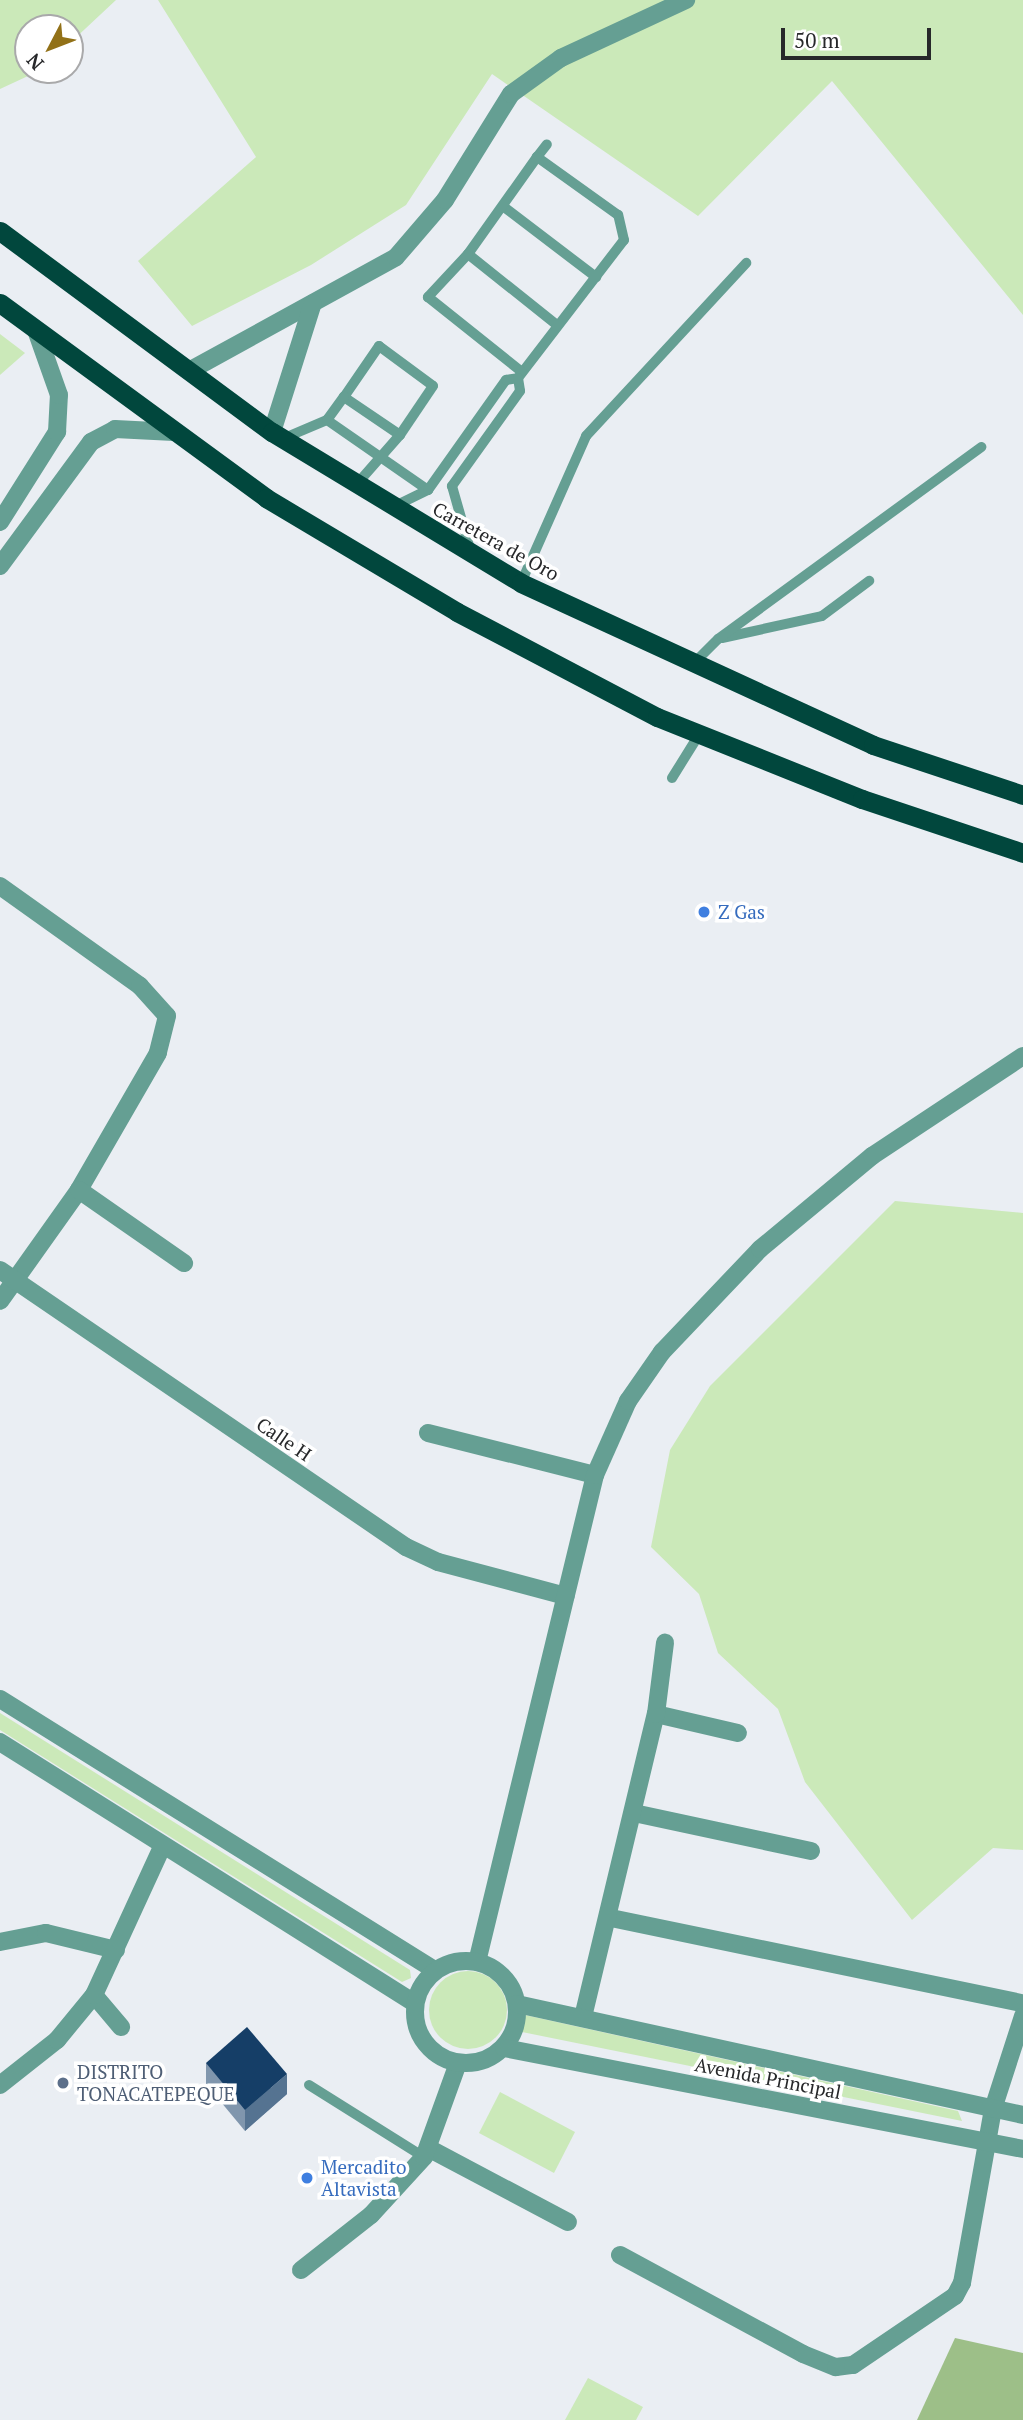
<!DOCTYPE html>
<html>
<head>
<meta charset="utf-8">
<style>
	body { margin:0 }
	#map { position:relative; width:1023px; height:2420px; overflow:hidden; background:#eaeef3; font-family:"PT Serif",serif }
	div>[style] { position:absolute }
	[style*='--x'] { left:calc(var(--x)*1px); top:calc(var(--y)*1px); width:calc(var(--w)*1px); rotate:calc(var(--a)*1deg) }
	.green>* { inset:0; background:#cbe9b9 }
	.round { border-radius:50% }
	.forest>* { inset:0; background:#9dbf88 }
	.service>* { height:10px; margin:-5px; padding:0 5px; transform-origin:5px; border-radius:5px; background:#659f93 }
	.minor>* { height:18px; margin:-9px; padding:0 9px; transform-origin:9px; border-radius:9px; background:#659f93 }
	.tertiary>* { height:18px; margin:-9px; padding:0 9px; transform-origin:9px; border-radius:9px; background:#659f93 }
	.tertiary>.ring { margin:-9px; padding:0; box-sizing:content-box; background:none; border:18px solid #659f93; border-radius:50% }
	.trunk>* { height:19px; margin:-9.5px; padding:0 9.5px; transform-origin:9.5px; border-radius:9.5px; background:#01473d }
	.wall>* { inset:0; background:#8096ad }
	.shaded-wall>* { inset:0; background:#557391 }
	.building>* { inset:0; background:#153e67 }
	.dots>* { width:19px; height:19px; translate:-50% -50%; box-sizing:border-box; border:4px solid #fff; border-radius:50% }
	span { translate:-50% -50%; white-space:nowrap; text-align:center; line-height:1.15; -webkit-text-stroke:7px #fff; paint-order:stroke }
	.street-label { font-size:19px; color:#27282a }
	.shop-label { font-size:19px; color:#366cbe }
	.left { translate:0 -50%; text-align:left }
	.service-label { font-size:19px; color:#4e5e75 }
	.north { position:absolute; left:14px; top:14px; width:70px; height:70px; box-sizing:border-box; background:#fff; border:2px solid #a9a9aa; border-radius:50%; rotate:228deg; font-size:19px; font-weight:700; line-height:28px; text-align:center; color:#27282a }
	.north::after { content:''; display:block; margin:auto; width:24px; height:32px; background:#927118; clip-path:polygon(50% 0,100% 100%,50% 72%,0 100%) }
	.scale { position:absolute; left:781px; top:28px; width:150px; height:32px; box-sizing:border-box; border:4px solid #27282a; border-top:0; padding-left:9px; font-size:21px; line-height:24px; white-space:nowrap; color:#27282a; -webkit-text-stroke:5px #fff; paint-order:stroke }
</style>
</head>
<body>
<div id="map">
	<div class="green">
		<div style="clip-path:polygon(0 0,116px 0,70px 43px,70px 28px,28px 28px,28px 70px,41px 70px,0 89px)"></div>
		<div style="clip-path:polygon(158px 0,1023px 0,1023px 315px,832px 81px,698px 216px,492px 74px,406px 205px,311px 265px,192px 326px,138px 261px,256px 157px)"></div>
		<div style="clip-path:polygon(0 334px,25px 353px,0 375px)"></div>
		<div style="clip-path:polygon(895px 1201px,1023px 1213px,1023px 1850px,993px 1848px,912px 1920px,805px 1782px,778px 1709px,718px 1653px,699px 1594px,651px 1547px,670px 1450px,710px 1386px)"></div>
		<div style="clip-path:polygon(0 1713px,410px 1970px,411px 1978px,402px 1982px,0 1730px)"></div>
		<div class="round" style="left:429px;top:1971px;width:78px;height:78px"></div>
		<div style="clip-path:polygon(525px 2015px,958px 2111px,962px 2121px,522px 2032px)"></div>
		<div style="clip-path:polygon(500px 2092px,575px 2132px,554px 2173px,479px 2133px)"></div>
		<div style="clip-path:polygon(588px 2378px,643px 2407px,636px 2420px,565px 2420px)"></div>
	</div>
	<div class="forest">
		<div style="clip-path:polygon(955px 2338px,1023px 2353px,1023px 2420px,917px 2420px)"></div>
	</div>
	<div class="service">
		<div style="--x:537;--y:157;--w:16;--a:-52"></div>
		<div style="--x:504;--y:207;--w:116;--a:37.3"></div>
		<div style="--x:468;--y:254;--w:114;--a:38.6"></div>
		<div style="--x:379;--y:346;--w:67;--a:36.5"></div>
		<div style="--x:433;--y:386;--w:59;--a:124"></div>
		<div style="--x:400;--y:435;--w:68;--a:-145.8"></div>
		<div style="--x:344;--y:397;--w:62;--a:-55.5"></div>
		<div style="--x:518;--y:378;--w:174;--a:-52.5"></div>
		<div style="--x:624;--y:240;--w:26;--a:-103"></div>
		<div style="--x:618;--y:215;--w:100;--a:-144.4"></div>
		<div style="--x:537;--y:157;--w:119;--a:125.4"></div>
		<div style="--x:468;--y:254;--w:59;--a:132.9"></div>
		<div style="--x:428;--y:297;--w:120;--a:38.6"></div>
		<div style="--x:327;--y:420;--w:29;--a:-54"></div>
		<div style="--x:282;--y:439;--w:49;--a:-22.9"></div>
		<div style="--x:327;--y:420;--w:123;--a:34.7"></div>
		<div style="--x:356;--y:485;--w:67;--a:-48.7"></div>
		<div style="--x:395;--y:506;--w:37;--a:-26"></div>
		<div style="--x:428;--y:490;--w:135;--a:-54.7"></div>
		<div style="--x:506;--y:380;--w:12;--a:-9"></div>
		<div style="--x:518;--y:378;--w:13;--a:81"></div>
		<div style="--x:520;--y:391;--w:117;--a:125.6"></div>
		<div style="--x:452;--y:486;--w:66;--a:74.1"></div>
		<div style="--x:521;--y:583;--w:161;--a:-66.1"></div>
		<div style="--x:586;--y:436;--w:236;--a:-47.2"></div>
		<div style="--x:722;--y:638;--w:102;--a:-12.4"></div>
		<div style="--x:822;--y:616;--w:59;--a:-36.7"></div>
		<div style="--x:694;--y:663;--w:34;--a:-45"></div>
		<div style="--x:718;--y:639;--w:326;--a:-36.1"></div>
		<div style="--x:672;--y:778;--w:53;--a:-58.1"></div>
		<div style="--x:309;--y:2085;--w:136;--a:32.1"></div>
	</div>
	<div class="minor">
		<div style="--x:189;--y:371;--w:236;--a:-28.8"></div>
		<div style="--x:396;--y:257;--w:75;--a:-49.3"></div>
		<div style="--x:445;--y:200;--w:125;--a:-58.1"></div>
		<div style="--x:511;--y:94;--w:62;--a:-35.8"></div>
		<div style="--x:561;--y:58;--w:138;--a:-24.9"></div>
		<div style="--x:272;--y:432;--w:135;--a:-72.4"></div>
		<div style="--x:0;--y:886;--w:172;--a:35.5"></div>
		<div style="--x:140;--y:986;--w:40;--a:48"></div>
		<div style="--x:167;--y:1016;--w:38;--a:104"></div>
		<div style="--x:158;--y:1053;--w:158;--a:120"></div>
		<div style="--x:79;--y:1190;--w:136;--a:125.4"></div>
		<div style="--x:79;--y:1190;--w:128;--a:34.8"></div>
		<div style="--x:0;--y:1270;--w:491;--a:34.3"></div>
		<div style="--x:406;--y:1547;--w:35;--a:25"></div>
		<div style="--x:438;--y:1562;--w:132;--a:14.9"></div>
		<div style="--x:428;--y:1433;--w:172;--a:14.1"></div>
		<div style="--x:656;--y:1714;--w:84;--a:13"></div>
		<div style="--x:634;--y:1813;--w:181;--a:12.1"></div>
		<div style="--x:611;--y:1918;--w:421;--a:11.7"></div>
		<div style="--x:0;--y:1942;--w:47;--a:-11.1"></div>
		<div style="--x:46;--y:1933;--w:72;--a:13.7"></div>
		<div style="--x:477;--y:1962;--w:501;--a:-76.38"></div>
		<div style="--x:595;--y:1475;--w:81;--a:-66"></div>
		<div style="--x:628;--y:1401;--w:60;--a:-55.2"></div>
		<div style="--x:662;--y:1352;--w:142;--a:-46.4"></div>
		<div style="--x:760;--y:1249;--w:146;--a:-39.7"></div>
		<div style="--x:872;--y:1156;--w:181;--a:-33.5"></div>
		<div style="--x:94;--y:1995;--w:42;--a:49.8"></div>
		<div style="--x:583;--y:2017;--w:312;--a:-76.5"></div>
		<div style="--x:656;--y:1714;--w:72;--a:-82.8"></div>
		<div style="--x:0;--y:2085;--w:73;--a:-38.3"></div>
		<div style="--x:57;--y:2040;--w:58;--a:-50.6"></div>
		<div style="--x:94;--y:1995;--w:165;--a:-65.3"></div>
		<div style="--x:430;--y:2149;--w:156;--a:27.9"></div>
		<div style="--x:620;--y:2255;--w:208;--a:28.4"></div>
		<div style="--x:803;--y:2354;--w:35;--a:22"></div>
		<div style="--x:836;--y:2367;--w:17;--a:-7"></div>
		<div style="--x:853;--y:2365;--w:123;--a:-34.1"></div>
		<div style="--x:955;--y:2296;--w:15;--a:-62"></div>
		<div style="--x:962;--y:2283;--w:177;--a:-79.9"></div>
		<div style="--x:993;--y:2109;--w:98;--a:-72.1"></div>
		<div style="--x:301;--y:2270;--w:89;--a:-38.2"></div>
		<div style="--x:371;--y:2215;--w:79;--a:-47.6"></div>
		<div style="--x:424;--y:2157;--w:100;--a:-70.1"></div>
	</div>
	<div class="tertiary">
		<div style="--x:0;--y:522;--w:107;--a:-57.7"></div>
		<div style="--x:57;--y:432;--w:37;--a:-87"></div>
		<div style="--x:59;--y:395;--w:69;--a:-109.5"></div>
		<div style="--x:0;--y:566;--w:154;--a:-53.7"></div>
		<div style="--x:91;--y:442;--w:27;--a:-28"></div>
		<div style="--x:115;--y:429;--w:59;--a:2.9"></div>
		<div style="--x:0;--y:1699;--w:510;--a:31.95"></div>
		<div style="--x:0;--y:1742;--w:490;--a:32.2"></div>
		<div class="ring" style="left:415px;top:1961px;width:84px;height:84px"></div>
		<div style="--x:517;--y:2004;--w:518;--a:12.37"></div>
		<div style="--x:504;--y:2048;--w:529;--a:11.01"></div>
	</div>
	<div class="trunk">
		<div style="--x:0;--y:231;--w:338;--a:36.5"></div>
		<div style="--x:272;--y:432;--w:291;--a:31.2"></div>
		<div style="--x:521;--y:583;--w:387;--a:24.7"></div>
		<div style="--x:873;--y:745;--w:158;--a:18.4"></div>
		<div style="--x:0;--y:303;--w:330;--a:36.2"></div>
		<div style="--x:266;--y:498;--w:222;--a:30.8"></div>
		<div style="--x:457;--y:612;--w:226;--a:27.7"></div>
		<div style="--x:657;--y:717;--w:221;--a:21.8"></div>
		<div style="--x:862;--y:799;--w:170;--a:18.5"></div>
	</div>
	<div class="wall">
		<div style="clip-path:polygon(206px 2063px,287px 2094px,245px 2131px,206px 2084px)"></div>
	</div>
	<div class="shaded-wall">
		<div style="clip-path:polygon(287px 2074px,287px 2094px,245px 2131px,245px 2110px)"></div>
	</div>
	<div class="building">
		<div style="clip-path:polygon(247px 2027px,287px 2074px,245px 2110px,206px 2063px)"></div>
	</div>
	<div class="dots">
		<div style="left:704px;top:912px;background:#3f7fe0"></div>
		<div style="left:63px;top:2083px;background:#5c6f8a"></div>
		<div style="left:307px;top:2178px;background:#3f7fe0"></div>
	</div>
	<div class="street-label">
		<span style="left:496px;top:541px;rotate:29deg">Carretera de Oro</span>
		<span style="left:284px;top:1439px;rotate:34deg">Calle H</span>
		<span style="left:768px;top:2078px;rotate:11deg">Avenida Principal</span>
	</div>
	<div class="shop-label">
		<span class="left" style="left:718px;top:912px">Z Gas</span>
		<span class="left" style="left:321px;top:2178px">Mercadito<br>Altavista</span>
	</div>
	<div class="service-label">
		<span class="left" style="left:77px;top:2083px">DISTRITO<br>TONACATEPEQUE</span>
	</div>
	<div class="north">N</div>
	<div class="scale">50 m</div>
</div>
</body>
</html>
